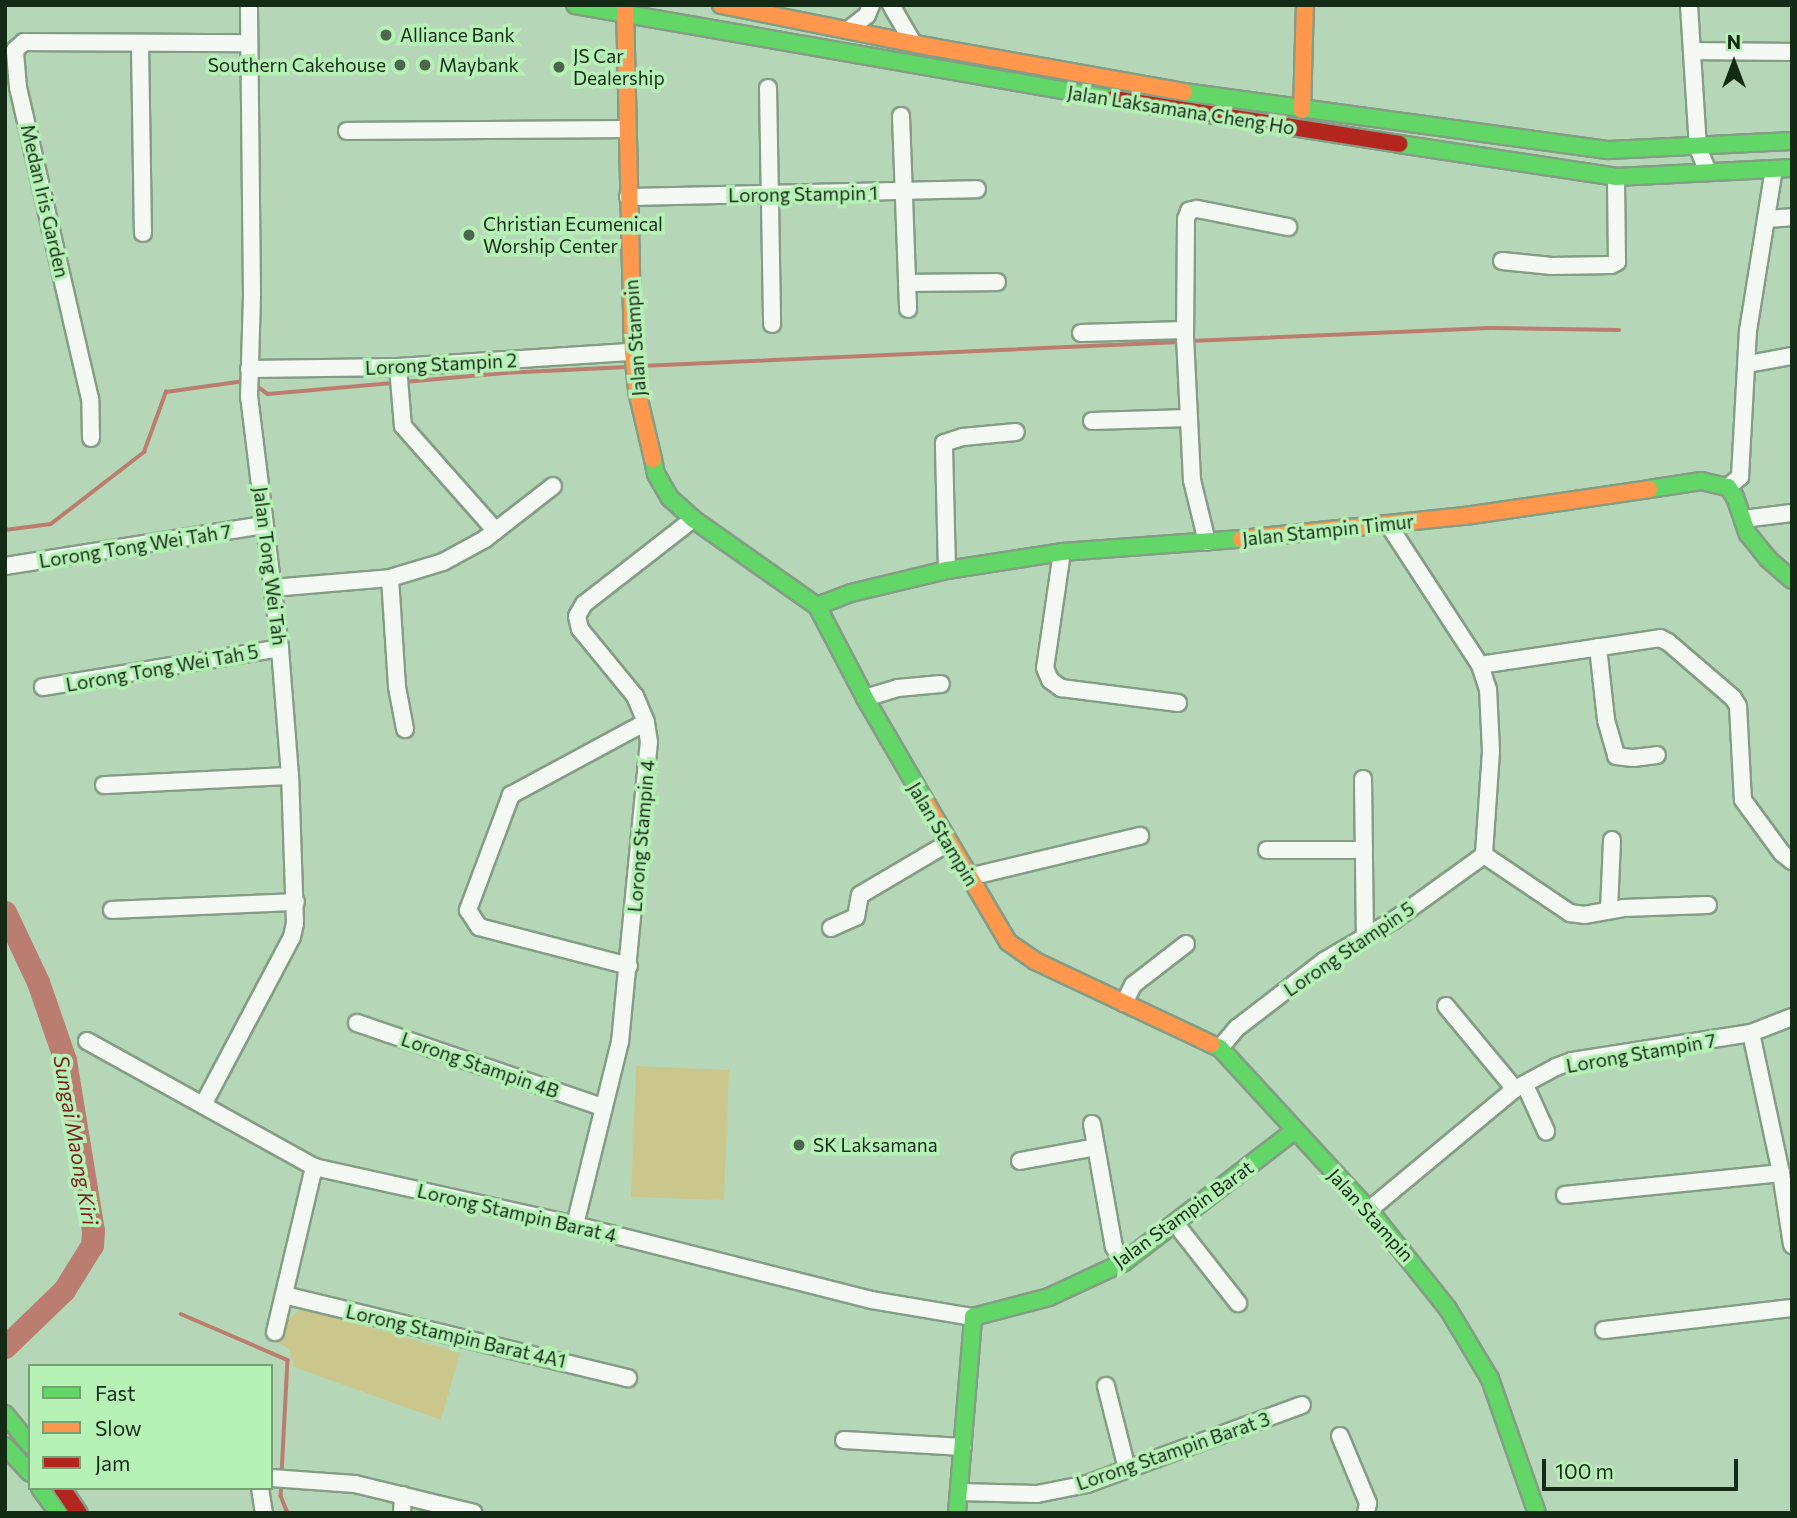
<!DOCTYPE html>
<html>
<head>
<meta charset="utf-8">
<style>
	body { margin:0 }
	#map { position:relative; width:1797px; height:1518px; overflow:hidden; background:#b6d7b7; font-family:Commissioner,sans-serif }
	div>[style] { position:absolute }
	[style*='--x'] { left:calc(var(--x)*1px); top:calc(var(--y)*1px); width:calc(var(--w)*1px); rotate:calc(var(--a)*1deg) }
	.green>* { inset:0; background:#cbc68c }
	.stream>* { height:3.5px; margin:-1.75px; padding:0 1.75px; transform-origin:1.75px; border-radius:1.75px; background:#bb7d70 }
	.river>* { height:23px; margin:-11.5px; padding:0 11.5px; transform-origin:11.5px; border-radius:11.5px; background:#bb7d70 }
	.roads { filter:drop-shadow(2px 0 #849d85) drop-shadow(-2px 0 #849d85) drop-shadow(0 2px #849d85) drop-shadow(0 -2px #849d85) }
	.street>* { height:16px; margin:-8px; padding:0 8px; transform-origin:8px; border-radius:8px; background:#f4f9f4 }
	.fast>* { height:16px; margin:-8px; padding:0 8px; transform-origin:8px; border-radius:8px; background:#63d668 }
	.slow>* { height:16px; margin:-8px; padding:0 8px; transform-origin:8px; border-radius:8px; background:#ff974d }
	.jam>* { height:16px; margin:-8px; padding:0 8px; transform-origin:8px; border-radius:8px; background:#b3261e }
	.dots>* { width:19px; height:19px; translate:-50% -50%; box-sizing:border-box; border:4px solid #b6f1b6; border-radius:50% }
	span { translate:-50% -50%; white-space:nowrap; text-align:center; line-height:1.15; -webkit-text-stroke:7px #b6f1b6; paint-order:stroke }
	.poi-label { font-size:19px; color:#132a14 }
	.left { translate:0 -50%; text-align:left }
	.right { translate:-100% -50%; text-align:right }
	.street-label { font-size:19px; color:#132a14 }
	.water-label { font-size:21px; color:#7e1e1f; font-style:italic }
	.frame { position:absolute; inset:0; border:7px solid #132a14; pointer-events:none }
	.legend { position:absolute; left:28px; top:1364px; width:245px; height:126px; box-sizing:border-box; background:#b6f1b6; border:2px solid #75a175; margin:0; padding:9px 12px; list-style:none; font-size:21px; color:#132a14 }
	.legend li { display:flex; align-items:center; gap:14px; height:35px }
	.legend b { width:35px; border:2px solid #75a175 }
	.north { position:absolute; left:1699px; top:28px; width:70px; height:70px; -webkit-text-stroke:5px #b6f1b6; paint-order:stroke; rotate:0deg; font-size:19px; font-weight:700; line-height:28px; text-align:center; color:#132a14 }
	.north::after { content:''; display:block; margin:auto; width:24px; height:32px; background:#132a14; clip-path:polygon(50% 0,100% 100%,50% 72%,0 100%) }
	.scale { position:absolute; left:1542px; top:1459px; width:196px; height:32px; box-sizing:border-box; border:4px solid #132a14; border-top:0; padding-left:9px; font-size:21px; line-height:24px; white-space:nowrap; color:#132a14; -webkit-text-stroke:5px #b6f1b6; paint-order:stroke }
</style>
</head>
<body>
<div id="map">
	<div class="green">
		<div style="clip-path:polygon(636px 1066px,729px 1070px,724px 1200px,631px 1197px)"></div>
		<div style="clip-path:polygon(303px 1308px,460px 1353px,441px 1420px,294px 1367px,289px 1349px,277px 1342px,285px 1321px)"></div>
	</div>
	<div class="stream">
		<div style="--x:1190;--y:341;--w:300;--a:-2.5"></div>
		<div style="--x:1490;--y:328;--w:129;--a:0.9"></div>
		<div style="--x:641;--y:366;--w:539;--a:-2.55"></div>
		<div style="--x:404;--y:382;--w:101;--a:-5.1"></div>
		<div style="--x:505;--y:373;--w:122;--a:-2.8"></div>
		<div style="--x:254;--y:384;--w:17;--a:36"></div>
		<div style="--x:268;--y:394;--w:125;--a:-5"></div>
		<div style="--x:5;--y:530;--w:46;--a:-7.4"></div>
		<div style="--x:51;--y:524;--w:118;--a:-37.7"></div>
		<div style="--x:144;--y:452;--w:64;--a:-69.9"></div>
		<div style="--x:166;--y:392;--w:79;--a:-8"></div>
		<div style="--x:181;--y:1314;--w:116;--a:23.3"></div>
		<div style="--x:288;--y:1360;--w:114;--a:93"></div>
		<div style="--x:282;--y:1485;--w:11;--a:95"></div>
		<div style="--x:281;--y:1496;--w:18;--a:68"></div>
	</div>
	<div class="river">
		<div style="--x:5;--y:912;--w:77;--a:64.8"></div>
		<div style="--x:38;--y:982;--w:83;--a:70.9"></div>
		<div style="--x:65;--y:1060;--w:173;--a:80.7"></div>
		<div style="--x:93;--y:1231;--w:14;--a:94"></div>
		<div style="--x:92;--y:1245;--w:53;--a:121.9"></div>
		<div style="--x:64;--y:1290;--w:82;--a:136"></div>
	</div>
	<div class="roads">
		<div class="street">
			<div style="--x:891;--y:5;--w:44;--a:59.9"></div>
			<div style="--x:1689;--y:5;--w:143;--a:86.4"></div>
			<div style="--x:1698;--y:148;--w:25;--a:67"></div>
			<div style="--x:848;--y:30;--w:24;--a:-38"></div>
			<div style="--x:867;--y:15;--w:11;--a:-68"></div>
			<div style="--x:140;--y:44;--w:189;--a:89.1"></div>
			<div style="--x:1693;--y:51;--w:99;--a:0.6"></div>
			<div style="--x:768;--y:88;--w:236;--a:89"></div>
			<div style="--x:901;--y:116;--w:193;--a:87.9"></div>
			<div style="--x:347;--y:131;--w:278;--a:-0.4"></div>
			<div style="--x:628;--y:197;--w:349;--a:-1.3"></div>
			<div style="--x:1766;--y:219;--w:26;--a:-4"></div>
			<div style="--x:1502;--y:261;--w:50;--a:5.7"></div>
			<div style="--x:1552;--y:266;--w:59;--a:-1"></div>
			<div style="--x:1611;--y:265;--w:7;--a:-27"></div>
			<div style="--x:1617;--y:262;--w:85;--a:-90.7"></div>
			<div style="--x:907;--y:283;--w:90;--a:-0.6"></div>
			<div style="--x:1081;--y:333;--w:104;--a:-1.7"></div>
			<div style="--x:1748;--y:364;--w:45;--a:-10.3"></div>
			<div style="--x:398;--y:367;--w:59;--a:85.2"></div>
			<div style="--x:403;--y:426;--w:140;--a:48.5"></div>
			<div style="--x:249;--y:369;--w:149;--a:-0.8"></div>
			<div style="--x:398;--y:367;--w:235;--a:-3.7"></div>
			<div style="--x:1092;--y:421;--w:97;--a:-1.8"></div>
			<div style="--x:91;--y:438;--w:39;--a:-91"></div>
			<div style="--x:90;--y:399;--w:320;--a:-103"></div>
			<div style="--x:18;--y:87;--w:37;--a:-95"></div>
			<div style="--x:15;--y:50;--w:12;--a:-42"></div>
			<div style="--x:24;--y:42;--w:225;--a:0.3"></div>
			<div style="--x:1728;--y:487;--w:16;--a:-40"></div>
			<div style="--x:1740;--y:477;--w:146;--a:-86.9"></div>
			<div style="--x:1748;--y:331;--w:164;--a:-80.9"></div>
			<div style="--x:1743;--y:519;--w:49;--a:-7"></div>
			<div style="--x:1388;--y:524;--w:168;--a:56.9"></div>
			<div style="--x:1480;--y:665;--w:25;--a:72"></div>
			<div style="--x:1488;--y:689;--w:62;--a:87.2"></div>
			<div style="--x:1491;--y:751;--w:104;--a:93.9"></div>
			<div style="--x:1207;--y:542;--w:64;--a:-103.6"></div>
			<div style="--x:1192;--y:480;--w:143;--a:-92.8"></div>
			<div style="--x:1185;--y:337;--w:118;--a:-89.5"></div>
			<div style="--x:1186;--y:219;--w:9;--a:-69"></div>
			<div style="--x:1189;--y:211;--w:8;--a:-14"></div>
			<div style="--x:1197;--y:209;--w:93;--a:11.2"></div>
			<div style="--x:1062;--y:552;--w:117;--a:98.3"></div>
			<div style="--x:1045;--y:668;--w:13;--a:67"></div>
			<div style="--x:1050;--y:680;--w:14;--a:36"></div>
			<div style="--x:1061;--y:688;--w:118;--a:7.3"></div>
			<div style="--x:5;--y:566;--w:262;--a:-9"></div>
			<div style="--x:947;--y:570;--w:127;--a:-91.4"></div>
			<div style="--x:944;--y:443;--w:20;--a:-18"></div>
			<div style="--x:963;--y:437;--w:53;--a:-5.4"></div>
			<div style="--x:390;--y:578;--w:109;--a:86.3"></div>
			<div style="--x:397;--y:687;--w:43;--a:79.2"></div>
			<div style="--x:272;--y:588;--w:118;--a:-4.8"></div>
			<div style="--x:390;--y:578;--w:55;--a:-16.8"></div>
			<div style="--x:443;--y:562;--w:48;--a:-28.7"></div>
			<div style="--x:485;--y:539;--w:86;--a:-37.9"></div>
			<div style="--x:1598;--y:647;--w:73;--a:83.7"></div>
			<div style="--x:1606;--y:720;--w:37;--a:74"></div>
			<div style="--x:1616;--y:756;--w:17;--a:7"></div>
			<div style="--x:1633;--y:758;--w:24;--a:-7"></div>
			<div style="--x:1480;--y:665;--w:182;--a:-8.5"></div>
			<div style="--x:1660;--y:638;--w:9;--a:27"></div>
			<div style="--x:1668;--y:642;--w:86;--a:40.7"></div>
			<div style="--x:1733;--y:698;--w:9;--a:58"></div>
			<div style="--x:1738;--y:706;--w:94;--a:87"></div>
			<div style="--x:1743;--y:800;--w:66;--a:53.7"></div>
			<div style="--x:1782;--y:853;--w:13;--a:39"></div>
			<div style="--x:43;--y:687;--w:240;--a:-9.3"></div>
			<div style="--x:865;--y:698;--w:34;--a:-17"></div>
			<div style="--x:898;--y:688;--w:43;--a:-5.3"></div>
			<div style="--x:1363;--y:779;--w:158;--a:89.3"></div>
			<div style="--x:104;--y:785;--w:186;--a:-2.8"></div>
			<div style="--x:1267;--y:850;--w:97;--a:0"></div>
			<div style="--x:1484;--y:855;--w:104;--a:34"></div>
			<div style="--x:1570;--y:913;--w:14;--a:8"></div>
			<div style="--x:1584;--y:915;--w:40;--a:-10"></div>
			<div style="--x:1623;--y:908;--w:85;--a:-2"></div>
			<div style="--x:969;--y:877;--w:176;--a:-13.5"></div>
			<div style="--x:112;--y:910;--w:184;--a:-2.5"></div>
			<div style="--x:1609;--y:910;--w:70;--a:-87.5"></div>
			<div style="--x:831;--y:928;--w:27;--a:-24"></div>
			<div style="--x:856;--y:917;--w:22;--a:-80"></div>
			<div style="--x:860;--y:895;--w:102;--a:-30.6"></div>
			<div style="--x:629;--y:966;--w:155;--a:-165.4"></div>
			<div style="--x:479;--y:927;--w:20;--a:-123"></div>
			<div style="--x:468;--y:910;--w:123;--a:-69.5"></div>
			<div style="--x:511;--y:795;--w:153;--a:-28.4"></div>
			<div style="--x:1124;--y:1003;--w:20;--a:-63"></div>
			<div style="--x:1133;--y:985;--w:67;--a:-37.7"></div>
			<div style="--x:1446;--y:1006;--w:108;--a:50.3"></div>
			<div style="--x:357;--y:1023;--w:260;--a:18.9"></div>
			<div style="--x:1751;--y:1033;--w:143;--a:77.9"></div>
			<div style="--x:1781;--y:1173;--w:73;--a:81.3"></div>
			<div style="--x:87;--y:1041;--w:260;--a:29"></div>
			<div style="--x:314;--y:1167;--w:267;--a:12.5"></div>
			<div style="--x:575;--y:1225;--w:305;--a:14.2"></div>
			<div style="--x:871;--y:1300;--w:103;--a:9.5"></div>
			<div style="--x:1220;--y:1048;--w:26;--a:-50"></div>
			<div style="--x:1237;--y:1028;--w:110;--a:-37.6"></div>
			<div style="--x:1324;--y:961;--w:81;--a:-30.4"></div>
			<div style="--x:1394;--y:920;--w:111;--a:-35.8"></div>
			<div style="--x:1525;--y:1085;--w:51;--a:65.5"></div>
			<div style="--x:203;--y:1105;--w:190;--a:-62.1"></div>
			<div style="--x:292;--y:937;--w:14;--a:-78"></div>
			<div style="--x:295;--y:923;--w:147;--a:-91.9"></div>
			<div style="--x:290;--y:776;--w:128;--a:-94.5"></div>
			<div style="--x:280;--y:648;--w:253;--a:-97"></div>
			<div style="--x:249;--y:397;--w:101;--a:-88.3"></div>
			<div style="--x:252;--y:296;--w:291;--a:-90.6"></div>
			<div style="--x:1092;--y:1124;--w:125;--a:79.9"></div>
			<div style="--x:1114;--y:1247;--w:18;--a:56"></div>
			<div style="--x:1020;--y:1161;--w:77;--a:-10.4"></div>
			<div style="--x:1565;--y:1195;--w:217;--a:-5.8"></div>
			<div style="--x:1369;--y:1210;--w:190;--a:-39.7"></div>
			<div style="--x:1515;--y:1089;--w:47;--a:-28.2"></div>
			<div style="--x:1556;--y:1067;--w:17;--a:-21"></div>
			<div style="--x:1572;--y:1061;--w:181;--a:-8.9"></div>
			<div style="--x:1751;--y:1033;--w:44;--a:-21.3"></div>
			<div style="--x:1175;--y:1223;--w:102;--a:51.8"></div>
			<div style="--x:575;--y:1225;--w:188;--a:-76.2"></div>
			<div style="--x:620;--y:1042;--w:301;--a:-84.5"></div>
			<div style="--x:649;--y:742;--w:20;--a:-99"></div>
			<div style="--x:646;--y:722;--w:28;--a:-113"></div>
			<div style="--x:635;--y:696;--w:87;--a:-129.4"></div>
			<div style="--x:580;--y:629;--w:13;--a:-103"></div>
			<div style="--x:577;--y:616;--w:14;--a:-60"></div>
			<div style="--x:584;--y:604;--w:138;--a:-37.9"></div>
			<div style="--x:284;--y:1295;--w:354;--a:13.6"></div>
			<div style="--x:1604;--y:1330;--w:189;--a:-6.7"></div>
			<div style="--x:275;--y:1332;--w:170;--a:-76.7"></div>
			<div style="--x:1106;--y:1386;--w:86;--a:75.8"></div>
			<div style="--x:1340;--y:1436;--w:73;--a:67.3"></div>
			<div style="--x:1368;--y:1503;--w:10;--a:101"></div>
			<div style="--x:844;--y:1440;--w:119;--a:3.4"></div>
			<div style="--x:271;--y:1478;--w:84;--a:4.1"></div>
			<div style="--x:355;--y:1484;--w:122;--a:13.7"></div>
			<div style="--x:260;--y:1488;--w:25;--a:81"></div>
			<div style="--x:959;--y:1492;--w:78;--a:1.5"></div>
			<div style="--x:1037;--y:1494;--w:51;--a:-11.3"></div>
			<div style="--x:1087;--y:1484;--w:229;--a:-20.2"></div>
			<div style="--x:402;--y:1513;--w:18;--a:-87"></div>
		</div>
		<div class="fast">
			<div style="--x:575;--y:5;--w:546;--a:9.91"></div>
			<div style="--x:1184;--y:92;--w:429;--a:7.8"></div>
			<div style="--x:1609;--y:150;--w:183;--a:-2.8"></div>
			<div style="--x:1399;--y:144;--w:219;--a:8.6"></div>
			<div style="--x:1616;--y:177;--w:176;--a:-2.9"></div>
			<div style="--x:653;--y:459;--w:15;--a:79"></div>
			<div style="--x:656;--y:474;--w:28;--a:60"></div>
			<div style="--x:670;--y:498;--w:31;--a:42"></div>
			<div style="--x:693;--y:519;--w:151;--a:35.1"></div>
			<div style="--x:817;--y:606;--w:104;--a:62.4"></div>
			<div style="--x:865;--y:698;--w:119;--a:59.8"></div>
			<div style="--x:1649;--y:489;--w:53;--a:-8.7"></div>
			<div style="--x:1701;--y:481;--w:28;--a:13"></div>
			<div style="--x:1728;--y:487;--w:12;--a:55"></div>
			<div style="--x:1735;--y:497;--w:39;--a:71"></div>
			<div style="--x:1748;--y:534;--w:32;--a:51"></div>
			<div style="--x:1768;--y:559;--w:32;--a:41"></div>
			<div style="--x:817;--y:606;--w:36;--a:-21"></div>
			<div style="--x:851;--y:593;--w:99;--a:-13.5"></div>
			<div style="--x:947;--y:570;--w:116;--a:-8.9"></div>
			<div style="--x:1062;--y:552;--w:179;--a:-4.2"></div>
			<div style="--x:1211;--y:1044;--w:10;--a:24"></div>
			<div style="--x:1220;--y:1048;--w:220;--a:47.4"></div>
			<div style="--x:1369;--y:1210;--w:127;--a:51.4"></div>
			<div style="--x:1448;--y:1309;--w:82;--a:59"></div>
			<div style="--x:1490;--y:1379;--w:142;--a:70.7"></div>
			<div style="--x:5;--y:1414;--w:40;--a:51"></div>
			<div style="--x:5;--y:1446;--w:37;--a:47"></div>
			<div style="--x:40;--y:1488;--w:31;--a:54"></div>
			<div style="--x:957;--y:1513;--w:197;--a:-85.3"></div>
			<div style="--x:973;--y:1317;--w:79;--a:-14.7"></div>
			<div style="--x:1049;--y:1297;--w:83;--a:-25"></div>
			<div style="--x:1124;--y:1262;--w:215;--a:-37.6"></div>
		</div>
		<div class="slow">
			<div style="--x:625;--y:5;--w:347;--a:88.7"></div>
			<div style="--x:633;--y:352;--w:39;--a:84"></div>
			<div style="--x:637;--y:391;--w:70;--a:76.8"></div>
			<div style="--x:721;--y:5;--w:215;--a:11.3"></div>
			<div style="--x:932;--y:47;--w:256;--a:10.1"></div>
			<div style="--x:1302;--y:110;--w:105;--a:-88.4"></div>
			<div style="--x:1241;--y:539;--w:225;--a:-5.9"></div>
			<div style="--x:1465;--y:516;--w:186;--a:-8.3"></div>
			<div style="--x:925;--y:801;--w:164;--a:59.5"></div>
			<div style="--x:1008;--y:942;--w:33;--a:35"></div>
			<div style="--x:1035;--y:961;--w:195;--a:25.2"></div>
		</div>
		<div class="jam">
			<div style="--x:1113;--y:99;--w:290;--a:8.9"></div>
			<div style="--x:62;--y:1488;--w:30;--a:56"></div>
		</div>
	</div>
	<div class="dots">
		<div style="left:386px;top:35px;background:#4c674d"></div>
		<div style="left:400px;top:65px;background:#4c674d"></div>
		<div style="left:425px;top:65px;background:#4c674d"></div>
		<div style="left:559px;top:67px;background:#4c674d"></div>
		<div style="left:469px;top:235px;background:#4c674d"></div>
		<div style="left:799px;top:1145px;background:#4c674d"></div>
	</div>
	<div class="poi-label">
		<span class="left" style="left:400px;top:35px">Alliance Bank</span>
		<span class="left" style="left:573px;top:67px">JS Car<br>Dealership</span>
		<span class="right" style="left:386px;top:65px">Southern Cakehouse</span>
		<span class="left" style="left:439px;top:65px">Maybank</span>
		<span class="left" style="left:483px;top:235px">Christian Ecumenical<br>Worship Center</span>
		<span class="left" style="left:813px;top:1145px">SK Laksamana</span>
	</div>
	<div class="street-label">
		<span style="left:1181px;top:110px;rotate:9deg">Jalan Laksamana Cheng Ho</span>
		<span style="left:803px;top:194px;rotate:-1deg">Lorong Stampin 1</span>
		<span style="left:45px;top:201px;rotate:77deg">Medan Iris Garden</span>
		<span style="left:635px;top:338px;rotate:-94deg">Jalan Stampin</span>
		<span style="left:441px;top:364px;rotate:-3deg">Lorong Stampin 2</span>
		<span style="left:1328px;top:530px;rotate:-6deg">Jalan Stampin Timur</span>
		<span style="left:135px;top:546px;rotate:-9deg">Lorong Tong Wei Tah 7</span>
		<span style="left:270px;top:566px;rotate:83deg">Jalan Tong Wei Tah</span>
		<span style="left:162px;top:668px;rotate:-10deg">Lorong Tong Wei Tah 5</span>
		<span style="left:943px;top:834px;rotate:59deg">Jalan Stampin</span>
		<span style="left:641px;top:836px;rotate:-85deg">Lorong Stampin 4</span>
		<span style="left:1349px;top:949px;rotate:-34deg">Lorong Stampin 5</span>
		<span style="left:1641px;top:1053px;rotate:-10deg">Lorong Stampin 7</span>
		<span style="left:480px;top:1065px;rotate:19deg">Lorong Stampin 4B</span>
		<span style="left:517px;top:1213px;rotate:13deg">Lorong Stampin Barat 4</span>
		<span style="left:1183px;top:1214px;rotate:-36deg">Jalan Stampin Barat</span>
		<span style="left:1371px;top:1215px;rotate:48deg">Jalan Stampin</span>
		<span style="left:456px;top:1336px;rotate:13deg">Lorong Stampin Barat 4A1</span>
		<span style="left:1173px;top:1451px;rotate:-19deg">Lorong Stampin Barat 3</span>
	</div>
	<div class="water-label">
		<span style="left:76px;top:1140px;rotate:80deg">Sungai Maong Kiri</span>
	</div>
	<div class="frame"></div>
	<ul class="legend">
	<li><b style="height:9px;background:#63d668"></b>Fast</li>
	<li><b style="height:9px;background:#ff974d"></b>Slow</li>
	<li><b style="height:9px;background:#b3261e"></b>Jam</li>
	</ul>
	<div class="north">N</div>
	<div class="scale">100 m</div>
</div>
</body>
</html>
